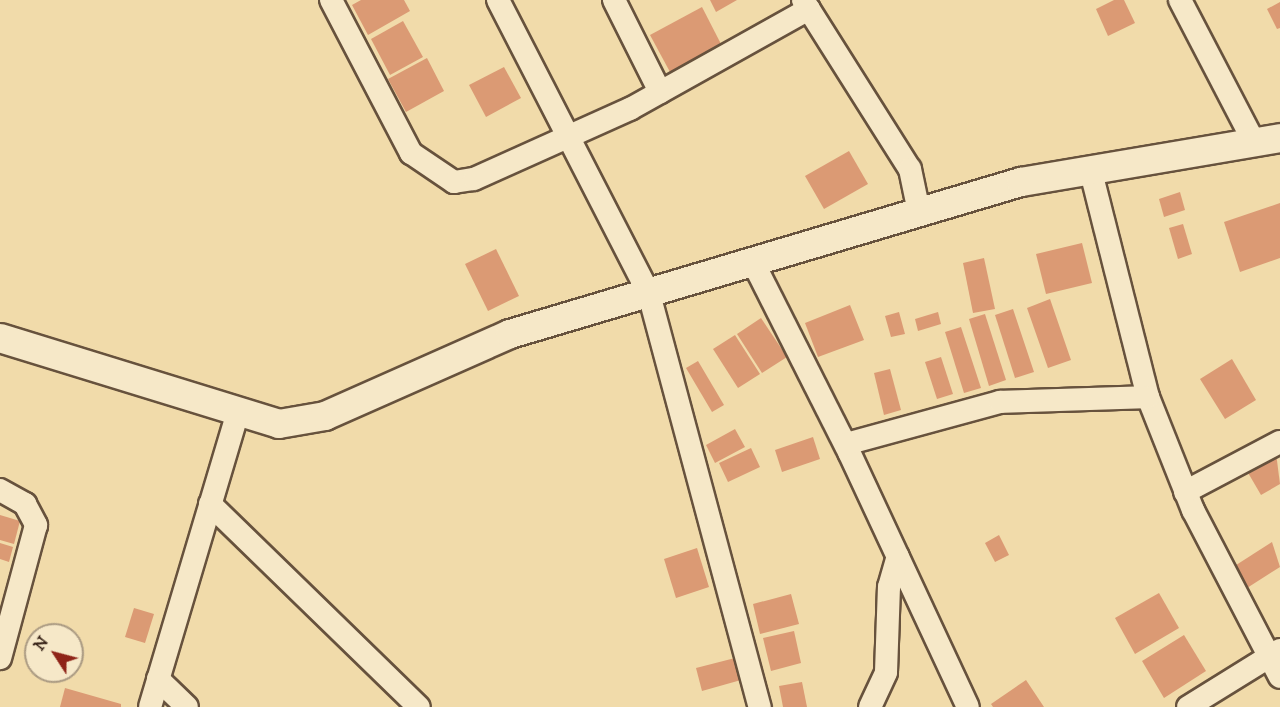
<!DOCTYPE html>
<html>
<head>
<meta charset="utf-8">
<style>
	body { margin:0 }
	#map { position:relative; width:1280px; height:707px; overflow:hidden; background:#f1dbaa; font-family:"IM FELL DW Pica",serif }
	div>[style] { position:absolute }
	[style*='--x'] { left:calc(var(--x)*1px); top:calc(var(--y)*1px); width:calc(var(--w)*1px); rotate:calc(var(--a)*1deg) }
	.building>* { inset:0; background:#db9a74 }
	.roads { filter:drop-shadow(2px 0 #67523d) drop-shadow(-2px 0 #67523d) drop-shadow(0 2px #67523d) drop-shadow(0 -2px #67523d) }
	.minor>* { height:22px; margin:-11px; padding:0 11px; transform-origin:11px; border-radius:11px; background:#f6e8c8 }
	.tertiary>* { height:28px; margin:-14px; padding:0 14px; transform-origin:14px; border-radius:14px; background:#f6e8c8 }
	span { translate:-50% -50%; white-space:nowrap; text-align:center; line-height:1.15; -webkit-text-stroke:4.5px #f6e8c8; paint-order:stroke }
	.north { position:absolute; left:24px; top:623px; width:60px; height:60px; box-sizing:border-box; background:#f6e8c8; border:2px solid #aa9a82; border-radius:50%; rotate:306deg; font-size:16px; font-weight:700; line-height:24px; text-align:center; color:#392519 }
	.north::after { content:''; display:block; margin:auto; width:21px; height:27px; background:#8f2418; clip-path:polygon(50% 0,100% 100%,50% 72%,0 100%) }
</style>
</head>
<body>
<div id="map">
	<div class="building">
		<div style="clip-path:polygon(361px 0,404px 0,410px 11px,368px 35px,352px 5px)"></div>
		<div style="clip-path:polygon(710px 0,737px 0,716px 12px)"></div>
		<div style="clip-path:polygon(1114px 0,1124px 0,1135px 23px,1108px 36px,1096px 9px)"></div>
		<div style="clip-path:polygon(1280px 2px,1280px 28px,1277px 29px,1267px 9px)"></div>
		<div style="clip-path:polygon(702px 7px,721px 44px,670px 72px,650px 35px)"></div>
		<div style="clip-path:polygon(403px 21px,423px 57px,390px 75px,371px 39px)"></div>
		<div style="clip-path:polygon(427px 58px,444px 91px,406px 112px,388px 79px)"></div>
		<div style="clip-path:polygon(504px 67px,521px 98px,486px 117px,469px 85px)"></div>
		<div style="clip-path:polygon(849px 151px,868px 184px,824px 209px,805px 176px)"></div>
		<div style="clip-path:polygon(1180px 192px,1185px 210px,1164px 217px,1159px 199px)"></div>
		<div style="clip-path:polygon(1280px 203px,1280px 258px,1240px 272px,1224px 222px)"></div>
		<div style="clip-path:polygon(1183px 224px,1192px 254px,1178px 259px,1169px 228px)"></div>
		<div style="clip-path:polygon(1082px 243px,1092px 283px,1046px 294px,1036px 254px)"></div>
		<div style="clip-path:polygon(496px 249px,519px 296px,488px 311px,465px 264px)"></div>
		<div style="clip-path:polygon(984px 258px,995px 309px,973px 313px,963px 263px)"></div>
		<div style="clip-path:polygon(1050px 299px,1071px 360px,1048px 368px,1027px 308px)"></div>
		<div style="clip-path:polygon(850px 305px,864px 340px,818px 357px,805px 323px)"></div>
		<div style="clip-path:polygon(1013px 309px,1034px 372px,1015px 378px,995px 315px)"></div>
		<div style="clip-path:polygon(899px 312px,905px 334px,891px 337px,885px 316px)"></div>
		<div style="clip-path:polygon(938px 312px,941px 324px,918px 331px,915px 319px)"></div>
		<div style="clip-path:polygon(985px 314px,1006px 380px,989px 386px,969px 319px)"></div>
		<div style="clip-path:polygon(761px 318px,787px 357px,762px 373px,737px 334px)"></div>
		<div style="clip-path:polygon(961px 327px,981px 388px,964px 393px,945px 332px)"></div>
		<div style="clip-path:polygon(735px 335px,760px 374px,738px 388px,713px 349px)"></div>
		<div style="clip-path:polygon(941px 357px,953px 394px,937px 399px,925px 362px)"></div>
		<div style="clip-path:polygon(1232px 359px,1256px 400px,1225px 419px,1200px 379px)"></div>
		<div style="clip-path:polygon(698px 361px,724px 405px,712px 412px,686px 368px)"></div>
		<div style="clip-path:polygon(890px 369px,901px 410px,884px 415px,874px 373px)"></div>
		<div style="clip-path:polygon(735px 429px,745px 447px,715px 463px,706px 445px)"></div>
		<div style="clip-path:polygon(813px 437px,820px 459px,782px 472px,775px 450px)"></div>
		<div style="clip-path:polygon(751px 448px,760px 467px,728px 482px,719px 463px)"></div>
		<div style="clip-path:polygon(1276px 453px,1280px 484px,1261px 495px,1247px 471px)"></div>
		<div style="clip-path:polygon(0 515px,20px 521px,14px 544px,0 540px)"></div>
		<div style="clip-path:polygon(999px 535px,1009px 555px,995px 562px,985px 543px)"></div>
		<div style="clip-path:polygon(1272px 542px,1280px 567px,1247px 588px,1233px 567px)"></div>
		<div style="clip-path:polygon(0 543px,13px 547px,9px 562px,0 559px)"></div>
		<div style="clip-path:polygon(697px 548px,709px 587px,676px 598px,664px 559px)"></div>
		<div style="clip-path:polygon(1159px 593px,1179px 628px,1135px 654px,1115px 618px)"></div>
		<div style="clip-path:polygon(791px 594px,799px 624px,760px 634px,753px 604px)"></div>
		<div style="clip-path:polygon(134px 608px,154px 614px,145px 643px,125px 637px)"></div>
		<div style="clip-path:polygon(794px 631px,801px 663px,771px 671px,763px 638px)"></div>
		<div style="clip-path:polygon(1184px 635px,1206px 671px,1164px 698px,1142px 661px)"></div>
		<div style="clip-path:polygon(735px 658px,741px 680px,702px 691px,696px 668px)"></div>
		<div style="clip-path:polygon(1026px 680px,1044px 707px,993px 707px,991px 704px)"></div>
		<div style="clip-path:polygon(802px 682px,807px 707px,783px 707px,779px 686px)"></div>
		<div style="clip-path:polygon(65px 688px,121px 704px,121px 707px,60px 707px)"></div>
	</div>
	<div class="roads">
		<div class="minor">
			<div style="--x:331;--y:0;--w:173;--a:62.4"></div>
			<div style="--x:411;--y:153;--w:52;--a:34"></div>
			<div style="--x:454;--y:182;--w:20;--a:-9"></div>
			<div style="--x:474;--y:179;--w:171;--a:-24.2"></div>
			<div style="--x:630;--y:109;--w:205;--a:-29.2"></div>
			<div style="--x:498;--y:0;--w:331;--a:62.8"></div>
			<div style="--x:649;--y:294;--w:428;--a:75"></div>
			<div style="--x:614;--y:0;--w:103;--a:63.4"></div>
			<div style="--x:803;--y:0;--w:200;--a:57.7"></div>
			<div style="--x:910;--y:169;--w:44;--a:78.2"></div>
			<div style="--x:1180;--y:0;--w:160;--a:62.5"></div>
			<div style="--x:1090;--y:168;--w:236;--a:75.8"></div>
			<div style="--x:1148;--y:397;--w:122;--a:68.3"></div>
			<div style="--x:1193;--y:510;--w:188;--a:62.5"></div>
			<div style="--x:753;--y:262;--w:213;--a:63.2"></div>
			<div style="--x:849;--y:452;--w:281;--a:65"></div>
			<div style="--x:846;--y:444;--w:160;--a:-15.3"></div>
			<div style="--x:1000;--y:402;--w:148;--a:-1.9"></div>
			<div style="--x:0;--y:490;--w:29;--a:29"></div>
			<div style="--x:25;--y:504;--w:24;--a:62"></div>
			<div style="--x:36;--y:525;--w:138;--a:105.1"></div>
			<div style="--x:1185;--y:492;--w:107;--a:-27.8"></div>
			<div style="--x:210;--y:504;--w:291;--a:44.2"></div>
			<div style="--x:158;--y:679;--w:40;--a:44"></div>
			<div style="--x:150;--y:707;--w:309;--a:-73.4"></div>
			<div style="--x:870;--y:707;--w:38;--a:-65"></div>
			<div style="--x:886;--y:672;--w:85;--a:-88"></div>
			<div style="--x:889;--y:587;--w:32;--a:-74"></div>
			<div style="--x:1188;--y:707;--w:108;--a:-31.8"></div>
		</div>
		<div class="tertiary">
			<div style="--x:0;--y:338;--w:292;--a:17.1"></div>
			<div style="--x:279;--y:424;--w:47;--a:-9.9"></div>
			<div style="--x:325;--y:416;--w:202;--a:-23.9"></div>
			<div style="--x:510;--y:334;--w:533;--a:-16.57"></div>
			<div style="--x:1021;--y:182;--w:263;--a:-9.6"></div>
		</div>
	</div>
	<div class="north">N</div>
</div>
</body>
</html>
